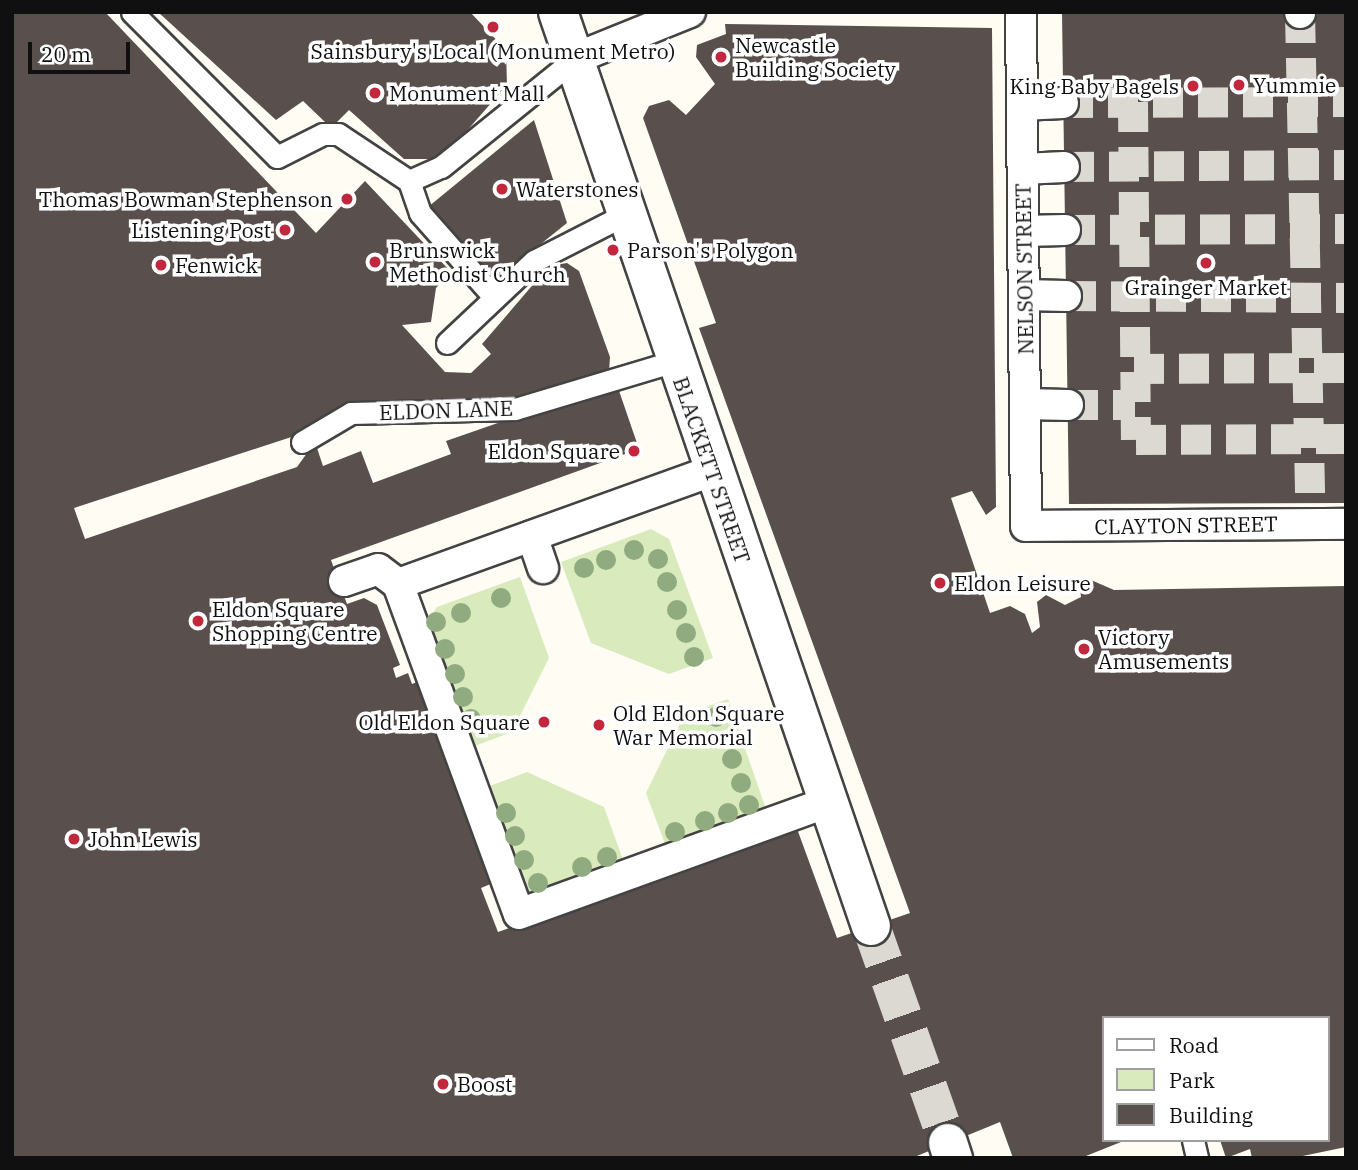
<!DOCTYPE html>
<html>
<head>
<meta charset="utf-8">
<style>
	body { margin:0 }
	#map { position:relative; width:1358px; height:1170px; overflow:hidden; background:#fffcf4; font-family:"IBM Plex Serif",serif }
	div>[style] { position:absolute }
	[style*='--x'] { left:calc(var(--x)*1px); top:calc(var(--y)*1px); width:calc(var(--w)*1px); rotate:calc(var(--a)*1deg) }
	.green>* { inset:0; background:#d9eabd }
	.building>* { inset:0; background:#59504d }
	.pedestrian-tunnel>* { height:30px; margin-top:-15px; transform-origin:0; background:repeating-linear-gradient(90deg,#dbd9d2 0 30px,transparent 0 45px) }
	.minor-tunnel>* { height:38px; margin-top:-19px; transform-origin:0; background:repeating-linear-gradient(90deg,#dbd9d2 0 38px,transparent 0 57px) }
	.roads { filter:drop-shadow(2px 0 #434343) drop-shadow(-2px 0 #434343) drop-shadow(0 2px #434343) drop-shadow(0 -2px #434343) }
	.service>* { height:21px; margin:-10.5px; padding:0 10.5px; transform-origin:10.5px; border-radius:10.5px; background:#fff }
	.pedestrian>* { height:30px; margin:-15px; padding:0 15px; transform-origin:15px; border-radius:15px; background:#fff }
	.minor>* { height:38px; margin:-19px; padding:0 19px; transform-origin:19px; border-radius:19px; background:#fff }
	.trees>* { width:20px; height:20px; margin:-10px; border-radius:50%; background:#90ab7f }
	.dots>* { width:19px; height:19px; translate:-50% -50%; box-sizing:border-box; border:4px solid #fff; border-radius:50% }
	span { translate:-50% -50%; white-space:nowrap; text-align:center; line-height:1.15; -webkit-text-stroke:7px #fff; paint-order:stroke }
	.poi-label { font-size:21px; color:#101010 }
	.left { translate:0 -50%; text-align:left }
	.right { translate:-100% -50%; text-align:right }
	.street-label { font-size:21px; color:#101010 }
	.frame { position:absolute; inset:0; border:14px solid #101010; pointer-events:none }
	.legend { position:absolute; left:1102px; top:1016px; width:228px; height:126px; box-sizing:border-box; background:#fff; border:2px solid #9f9f9f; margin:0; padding:9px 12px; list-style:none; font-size:21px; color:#101010 }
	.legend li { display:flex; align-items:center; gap:14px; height:35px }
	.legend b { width:35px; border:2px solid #9f9f9f }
	.scale { position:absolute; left:28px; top:42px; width:102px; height:32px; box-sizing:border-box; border:4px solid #101010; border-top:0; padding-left:9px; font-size:21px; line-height:24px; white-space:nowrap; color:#101010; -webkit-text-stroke:5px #fff; paint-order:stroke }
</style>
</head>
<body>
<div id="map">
	<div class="green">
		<div style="clip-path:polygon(651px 529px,669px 539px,713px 658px,669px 674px,591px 643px,561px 562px)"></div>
		<div style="clip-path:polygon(520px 577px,549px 658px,512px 732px,472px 747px,428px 620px,437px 607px)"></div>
		<div style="clip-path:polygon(728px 699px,766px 809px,668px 852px,646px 793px,684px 715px)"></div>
		<div style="clip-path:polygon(527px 772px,604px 807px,626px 868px,530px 903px,487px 787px)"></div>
	</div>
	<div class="building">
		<div style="clip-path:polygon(12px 12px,105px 12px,316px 233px,365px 181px,451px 272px,436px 288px,431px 322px,402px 325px,445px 372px,471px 373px,491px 354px,482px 344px,549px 266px,567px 263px,579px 271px,610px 357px,609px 372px,520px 405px,355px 402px,325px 426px,74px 508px,85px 539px,297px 467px,315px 442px,323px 466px,361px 451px,373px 483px,451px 454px,446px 441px,616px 382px,639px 449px,331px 560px,347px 604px,364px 598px,377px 605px,400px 665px,393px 668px,396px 678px,408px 673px,412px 684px,422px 680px,493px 883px,481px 888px,498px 932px,796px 826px,837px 938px,910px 913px,699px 328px,716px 323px,643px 118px,649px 106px,669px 100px,686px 115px,715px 84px,696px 57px,697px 45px,726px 34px,725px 24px,992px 28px,996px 507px,986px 515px,972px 491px,951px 498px,990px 613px,1010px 606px,1025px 614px,1032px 633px,1040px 627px,1037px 602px,1046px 595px,1065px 605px,1081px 597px,1080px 588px,1091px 580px,1114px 590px,1346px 586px,1346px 1147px,1293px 1158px,1252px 1158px,1250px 1149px,1226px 1158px,1220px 1140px,1328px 1140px,1328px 1018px,1104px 1018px,1104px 1140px,1126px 1140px,1081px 1158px,1013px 1158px,1000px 1122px,912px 1158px,12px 1158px)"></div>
		<div style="clip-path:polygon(158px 12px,470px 12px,506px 50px,507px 85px,450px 150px,434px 159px,404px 159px,349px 110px,336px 123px,325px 122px,303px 101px,276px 120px)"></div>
		<div style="clip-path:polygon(1062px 13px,1346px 13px,1346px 503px,1069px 504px)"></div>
		<div style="clip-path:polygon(534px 120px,567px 223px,492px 283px,428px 207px)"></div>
	</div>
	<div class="pedestrian-tunnel">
		<div style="--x:1300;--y:13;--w:491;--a:88.8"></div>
		<div style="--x:1133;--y:102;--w:338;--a:89.5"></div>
		<div style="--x:1136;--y:440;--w:210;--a:-0.3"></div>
		<div style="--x:1063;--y:103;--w:283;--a:-0.2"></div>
		<div style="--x:1064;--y:167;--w:282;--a:-0.4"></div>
		<div style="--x:1065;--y:230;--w:281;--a:-0.2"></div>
		<div style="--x:1066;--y:296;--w:280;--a:0.4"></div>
		<div style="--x:1134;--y:369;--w:212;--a:-0.3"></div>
		<div style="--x:1068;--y:405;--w:67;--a:0"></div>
	</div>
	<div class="minor-tunnel">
		<div style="--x:871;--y:926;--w:230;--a:70.5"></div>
	</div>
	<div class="roads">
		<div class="service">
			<div style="--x:132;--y:12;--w:205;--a:45"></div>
			<div style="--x:277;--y:157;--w:51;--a:-26.6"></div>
			<div style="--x:323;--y:134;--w:15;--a:0"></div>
			<div style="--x:338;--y:134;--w:85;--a:33.5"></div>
			<div style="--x:409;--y:181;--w:35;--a:-24"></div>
			<div style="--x:441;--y:167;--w:174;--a:-38.9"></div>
			<div style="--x:409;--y:181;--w:34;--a:71"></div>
			<div style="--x:420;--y:213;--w:112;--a:48.6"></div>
			<div style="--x:447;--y:343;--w:120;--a:-43.3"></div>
			<div style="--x:534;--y:261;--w:103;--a:-27.1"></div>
			<div style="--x:302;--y:442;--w:57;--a:-30.6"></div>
			<div style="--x:351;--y:413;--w:164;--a:-1.4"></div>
			<div style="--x:515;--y:409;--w:167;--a:-16.7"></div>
			<div style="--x:1193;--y:1140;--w:18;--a:77"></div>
		</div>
		<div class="pedestrian">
			<div style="--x:1021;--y:12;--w:514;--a:89.44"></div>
			<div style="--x:1026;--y:526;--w:320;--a:-0.4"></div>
			<div style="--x:1300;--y:12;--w:1;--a:90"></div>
			<div style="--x:576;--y:58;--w:123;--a:-22"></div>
			<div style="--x:1022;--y:105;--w:41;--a:-2.8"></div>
			<div style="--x:1023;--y:169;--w:41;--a:-2.8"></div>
			<div style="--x:1023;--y:231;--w:42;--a:-1.4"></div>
			<div style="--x:1024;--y:295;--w:42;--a:1.4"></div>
			<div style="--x:1025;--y:404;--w:43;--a:1.3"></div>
			<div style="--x:532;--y:536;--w:34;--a:71"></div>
			<div style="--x:344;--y:581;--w:36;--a:-19"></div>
			<div style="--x:378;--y:569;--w:25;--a:37"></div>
			<div style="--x:398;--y:584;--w:334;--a:-19.8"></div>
			<div style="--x:398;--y:584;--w:351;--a:69.9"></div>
			<div style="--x:519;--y:914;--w:329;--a:-19.9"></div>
		</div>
		<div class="minor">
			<div style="--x:558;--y:12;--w:966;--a:71.1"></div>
			<div style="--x:948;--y:1143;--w:16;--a:72"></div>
		</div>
	</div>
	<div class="trees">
		<div style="left:634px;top:550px"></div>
		<div style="left:658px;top:559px"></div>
		<div style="left:606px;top:560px"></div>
		<div style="left:584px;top:568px"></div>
		<div style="left:667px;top:582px"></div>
		<div style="left:501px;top:598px"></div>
		<div style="left:677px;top:610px"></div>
		<div style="left:461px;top:613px"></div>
		<div style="left:436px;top:622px"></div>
		<div style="left:686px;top:633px"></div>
		<div style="left:445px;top:649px"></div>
		<div style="left:694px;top:657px"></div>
		<div style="left:455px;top:674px"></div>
		<div style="left:463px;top:697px"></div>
		<div style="left:716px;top:717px"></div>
		<div style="left:471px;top:719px"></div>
		<div style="left:732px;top:759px"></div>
		<div style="left:741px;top:783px"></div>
		<div style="left:749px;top:805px"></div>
		<div style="left:506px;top:813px"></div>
		<div style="left:728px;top:813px"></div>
		<div style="left:705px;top:821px"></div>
		<div style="left:675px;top:832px"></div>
		<div style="left:515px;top:836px"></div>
		<div style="left:607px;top:857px"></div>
		<div style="left:524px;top:860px"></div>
		<div style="left:582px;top:867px"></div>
		<div style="left:538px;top:883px"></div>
	</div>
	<div class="dots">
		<div style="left:493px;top:27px;background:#c1283e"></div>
		<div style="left:721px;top:57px;background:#c1283e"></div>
		<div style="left:1239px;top:85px;background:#c1283e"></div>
		<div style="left:1193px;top:86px;background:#c1283e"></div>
		<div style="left:375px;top:93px;background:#c1283e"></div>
		<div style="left:502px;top:189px;background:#c1283e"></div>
		<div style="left:347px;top:199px;background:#c1283e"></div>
		<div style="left:285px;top:230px;background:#c1283e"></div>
		<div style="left:613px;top:250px;background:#c1283e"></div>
		<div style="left:375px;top:262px;background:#c1283e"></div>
		<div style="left:1206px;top:263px;background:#c1283e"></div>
		<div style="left:161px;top:265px;background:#c1283e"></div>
		<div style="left:634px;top:451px;background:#c1283e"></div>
		<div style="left:940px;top:583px;background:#c1283e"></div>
		<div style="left:198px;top:621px;background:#c1283e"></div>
		<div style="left:1084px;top:649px;background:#c1283e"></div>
		<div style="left:544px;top:722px;background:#c1283e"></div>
		<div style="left:599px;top:725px;background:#c1283e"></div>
		<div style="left:74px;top:839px;background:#c1283e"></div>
		<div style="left:443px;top:1084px;background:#c1283e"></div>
	</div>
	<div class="poi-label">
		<span class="left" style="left:735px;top:57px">Newcastle<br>Building Society</span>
		<span style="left:493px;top:51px">Sainsbury's Local (Monument Metro)</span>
		<span class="left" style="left:1253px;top:85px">Yummie</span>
		<span class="right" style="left:1179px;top:86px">King Baby Bagels</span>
		<span class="left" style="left:389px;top:93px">Monument Mall</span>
		<span class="left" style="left:516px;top:189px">Waterstones</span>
		<span class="right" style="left:333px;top:199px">Thomas Bowman Stephenson</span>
		<span class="right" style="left:271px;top:230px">Listening Post</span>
		<span class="left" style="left:389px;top:262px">Brunswick<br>Methodist Church</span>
		<span class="left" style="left:627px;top:250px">Parson's Polygon</span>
		<span class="left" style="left:175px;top:265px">Fenwick</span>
		<span style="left:1206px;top:287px">Grainger Market</span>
		<span class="right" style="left:620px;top:451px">Eldon Square</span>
		<span class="left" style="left:954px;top:583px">Eldon Leisure</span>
		<span class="left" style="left:212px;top:621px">Eldon Square<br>Shopping Centre</span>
		<span class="left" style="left:1098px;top:649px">Victory<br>Amusements</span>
		<span class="left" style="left:613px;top:725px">Old Eldon Square<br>War Memorial</span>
		<span class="right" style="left:530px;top:722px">Old Eldon Square</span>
		<span class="left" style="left:88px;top:839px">John Lewis</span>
		<span class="left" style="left:457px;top:1084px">Boost</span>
	</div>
	<div class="street-label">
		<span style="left:1024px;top:269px;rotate:-91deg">NELSON STREET</span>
		<span style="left:446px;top:410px;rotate:-2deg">ELDON LANE</span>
		<span style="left:712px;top:470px;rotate:71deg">BLACKETT STREET</span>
		<span style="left:1186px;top:525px;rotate:-1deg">CLAYTON STREET</span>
	</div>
	<div class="frame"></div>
	<ul class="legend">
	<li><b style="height:9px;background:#fff"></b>Road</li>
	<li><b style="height:19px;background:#d9eabd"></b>Park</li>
	<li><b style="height:19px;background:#59504d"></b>Building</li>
	</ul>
	<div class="scale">20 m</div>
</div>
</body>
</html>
